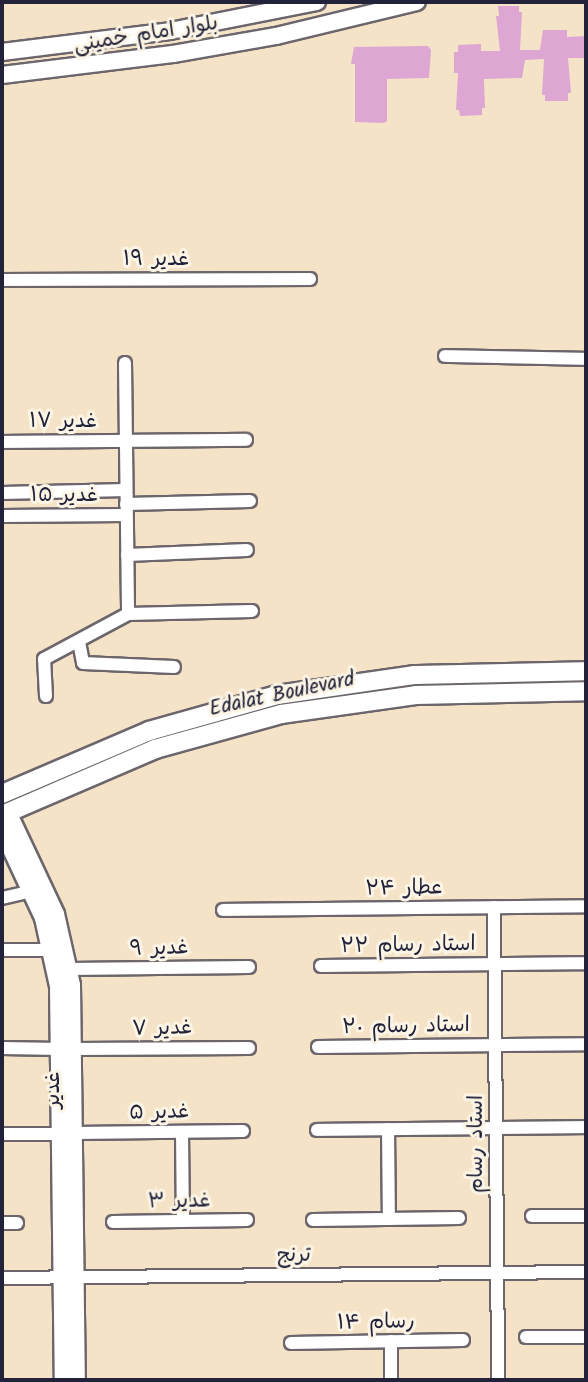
<!DOCTYPE html>
<html>
<head>
<meta charset="utf-8">
<style>
	body { margin:0 }
	#map { position:relative; width:588px; height:1382px; overflow:hidden; background:#f5e3c8; font-family:Kalam,"Playpen Sans Arabic",sans-serif }
	div>[style] { position:absolute }
	[style*='--x'] { left:calc(var(--x)*1px); top:calc(var(--y)*1px); width:calc(var(--w)*1px); rotate:calc(var(--a)*1deg) }
	.building>* { inset:0; background:#dea6d2 }
	.roads { filter:drop-shadow(2px 0 #6c666c) drop-shadow(-2px 0 #6c666c) drop-shadow(0 2px #6c666c) drop-shadow(0 -2px #6c666c) }
	.minor>* { height:12px; margin:-6px; padding:0 6px; transform-origin:6px; border-radius:6px; background:#fff }
	.tertiary>* { height:16px; margin:-8px; padding:0 8px; transform-origin:8px; border-radius:8px; background:#fff }
	.secondary>* { height:18px; margin:-9px; padding:0 9px; transform-origin:9px; border-radius:9px; background:#fff }
	span { translate:-50% -50%; white-space:nowrap; text-align:center; line-height:1.15; -webkit-text-stroke:6px #fcf5e5; paint-order:stroke }
	.street-label { font-size:21px; color:#22223b }
	.frame { position:absolute; inset:0; border:4px solid #22223b; pointer-events:none }
</style>
</head>
<body>
<div id="map">
	<div class="building">
		<div style="clip-path:polygon(498px 6px,519px 6px,519px 12px,522px 12px,520px 50px,540px 50px,543px 30px,567px 30px,567px 37px,586px 36px,586px 58px,568px 58px,571px 93px,568px 93px,568px 101px,545px 101px,545px 95px,542px 95px,544px 59px,525px 60px,522px 78px,484px 79px,485px 108px,482px 108px,482px 115px,460px 116px,459px 110px,456px 110px,458px 73px,454px 73px,454px 52px,458px 52px,458px 45px,481px 44px,481px 51px,500px 51px,496px 16px,499px 16px)"></div>
		<div style="clip-path:polygon(428px 46px,431px 50px,429px 78px,387px 79px,387px 121px,384px 123px,355px 122px,355px 64px,351px 64px,354px 47px)"></div>
	</div>
	<div class="roads">
		<div class="minor">
			<div style="--x:2;--y:280;--w:308;--a:-0.2"></div>
			<div style="--x:445;--y:356;--w:141;--a:1.2"></div>
			<div style="--x:125;--y:363;--w:251;--a:89.3"></div>
			<div style="--x:128;--y:614;--w:124;--a:-1.4"></div>
			<div style="--x:2;--y:442;--w:244;--a:-0.5"></div>
			<div style="--x:2;--y:493;--w:124;--a:-1.4"></div>
			<div style="--x:126;--y:504;--w:124;--a:-1.4"></div>
			<div style="--x:2;--y:516;--w:124;--a:-0.5"></div>
			<div style="--x:127;--y:555;--w:120;--a:-2.4"></div>
			<div style="--x:79;--y:642;--w:21;--a:79"></div>
			<div style="--x:83;--y:663;--w:91;--a:2.5"></div>
			<div style="--x:46;--y:696;--w:37;--a:-93"></div>
			<div style="--x:44;--y:659;--w:95;--a:-28.2"></div>
			<div style="--x:2;--y:898;--w:31;--a:-13"></div>
			<div style="--x:494;--y:907;--w:473;--a:89.5"></div>
			<div style="--x:223;--y:910;--w:363;--a:-0.6"></div>
			<div style="--x:2;--y:950;--w:50;--a:0"></div>
			<div style="--x:321;--y:966;--w:265;--a:-0.6"></div>
			<div style="--x:69;--y:969;--w:180;--a:-0.6"></div>
			<div style="--x:318;--y:1047;--w:268;--a:-0.6"></div>
			<div style="--x:2;--y:1048;--w:59;--a:1"></div>
			<div style="--x:75;--y:1049;--w:174;--a:-0.3"></div>
			<div style="--x:388;--y:1129;--w:90;--a:89.4"></div>
			<div style="--x:317;--y:1130;--w:269;--a:-0.6"></div>
			<div style="--x:182;--y:1132;--w:89;--a:89.4"></div>
			<div style="--x:75;--y:1133;--w:168;--a:-0.7"></div>
			<div style="--x:2;--y:1134;--w:59;--a:0"></div>
			<div style="--x:532;--y:1216;--w:54;--a:0"></div>
			<div style="--x:313;--y:1220;--w:146;--a:-0.8"></div>
			<div style="--x:113;--y:1222;--w:134;--a:-0.9"></div>
			<div style="--x:2;--y:1223;--w:15;--a:0"></div>
			<div style="--x:2;--y:1278;--w:584;--a:-0.59"></div>
			<div style="--x:526;--y:1337;--w:60;--a:0"></div>
			<div style="--x:391;--y:1341;--w:39;--a:90"></div>
			<div style="--x:291;--y:1343;--w:172;--a:-1"></div>
		</div>
		<div class="tertiary">
			<div style="--x:2;--y:52;--w:169;--a:-7.1"></div>
			<div style="--x:170;--y:31;--w:150;--a:-11.2"></div>
			<div style="--x:2;--y:75;--w:172;--a:-7"></div>
			<div style="--x:173;--y:54;--w:105;--a:-9.9"></div>
			<div style="--x:276;--y:36;--w:145;--a:-13.6"></div>
			<div style="--x:8;--y:812;--w:113;--a:64.8"></div>
			<div style="--x:56;--y:914;--w:73;--a:77.3"></div>
			<div style="--x:72;--y:985;--w:395;--a:89.3"></div>
			<div style="--x:2;--y:830;--w:97;--a:65"></div>
			<div style="--x:43;--y:918;--w:70;--a:77.6"></div>
			<div style="--x:58;--y:986;--w:394;--a:89.3"></div>
		</div>
		<div class="secondary">
			<div style="--x:2;--y:794;--w:160;--a:-23.2"></div>
			<div style="--x:149;--y:731;--w:133;--a:-15.7"></div>
			<div style="--x:277;--y:695;--w:138;--a:-8.3"></div>
			<div style="--x:414;--y:675;--w:172;--a:-1.3"></div>
			<div style="--x:2;--y:815;--w:167;--a:-23.3"></div>
			<div style="--x:155;--y:749;--w:131;--a:-15.5"></div>
			<div style="--x:281;--y:714;--w:136;--a:-8"></div>
			<div style="--x:416;--y:695;--w:170;--a:-1.3"></div>
		</div>
	</div>
	<div class="street-label">
		<span style="left:146px;top:35px;rotate:-9deg">بلوار امام خمینی</span>
		<span style="left:156px;top:260px">غدیر ۱۹</span>
		<span style="left:63px;top:422px">غدیر ۱۷</span>
		<span style="left:64px;top:496px">غدیر ۱۵</span>
		<span style="left:282px;top:695px;rotate:-12deg">Edalat Boulevard</span>
		<span style="left:404px;top:889px;rotate:-1deg">عطار ۲۴</span>
		<span style="left:408px;top:946px;rotate:-1deg">استاد رسام ۲۲</span>
		<span style="left:159px;top:949px;rotate:-1deg">غدیر ۹</span>
		<span style="left:406px;top:1027px;rotate:-1deg">استاد رسام ۲۰</span>
		<span style="left:162px;top:1029px;rotate:-1deg">غدیر ۷</span>
		<span style="left:54px;top:1090px;rotate:-90deg">غدیر</span>
		<span style="left:159px;top:1113px;rotate:-1deg">غدیر ۵</span>
		<span style="left:477px;top:1144px;rotate:-90deg">استاد رسام</span>
		<span style="left:179px;top:1202px;rotate:-1deg">غدیر ۳</span>
		<span style="left:294px;top:1256px;rotate:-1deg">ترنج</span>
		<span style="left:376px;top:1323px;rotate:-1deg">رسام ۱۴</span>
	</div>
	<div class="frame"></div>
</div>
</body>
</html>
